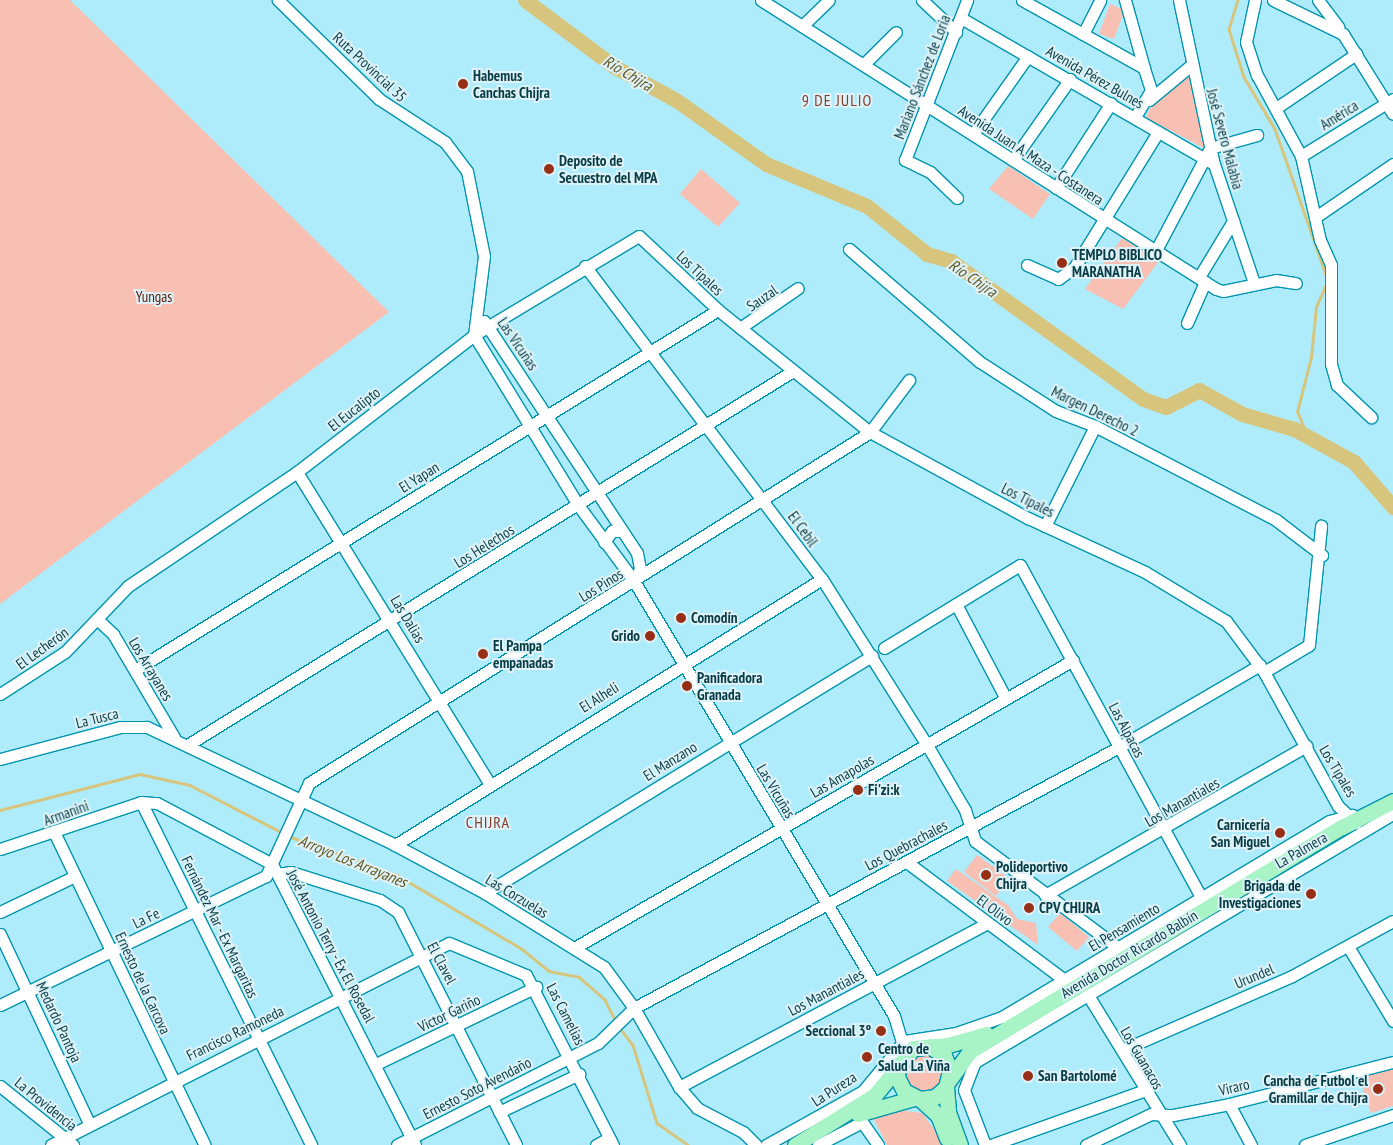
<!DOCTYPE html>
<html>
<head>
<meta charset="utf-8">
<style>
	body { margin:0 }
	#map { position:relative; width:1393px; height:1145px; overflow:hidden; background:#afecfb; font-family:"PT Sans Narrow",sans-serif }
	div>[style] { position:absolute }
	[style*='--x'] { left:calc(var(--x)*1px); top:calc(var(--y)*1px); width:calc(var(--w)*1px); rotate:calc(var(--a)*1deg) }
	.green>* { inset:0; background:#f8c0b2 }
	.round { border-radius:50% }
	.stream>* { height:2.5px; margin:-1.25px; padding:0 1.25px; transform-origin:1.25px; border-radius:1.25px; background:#d8c57d }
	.river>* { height:15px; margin:-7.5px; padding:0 7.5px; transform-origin:7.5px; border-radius:7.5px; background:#d8c57d }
	.roads { filter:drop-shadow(1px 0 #0095ad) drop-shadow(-1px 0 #0095ad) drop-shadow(0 1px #0095ad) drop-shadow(0 -1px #0095ad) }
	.minor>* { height:11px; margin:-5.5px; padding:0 5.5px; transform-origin:5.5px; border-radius:5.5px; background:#fff }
	.major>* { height:15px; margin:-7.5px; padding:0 7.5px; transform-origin:7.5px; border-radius:7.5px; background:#a9f4c6 }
	.dots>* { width:14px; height:14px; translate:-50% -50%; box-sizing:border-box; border:2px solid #def2f7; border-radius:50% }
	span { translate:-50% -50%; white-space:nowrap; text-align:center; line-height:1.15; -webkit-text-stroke:4px #def2f7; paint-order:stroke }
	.street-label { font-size:15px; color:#073c46 }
	.poi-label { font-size:15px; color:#073c46; font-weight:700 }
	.left { translate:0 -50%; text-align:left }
	.right { translate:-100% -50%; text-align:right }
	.park-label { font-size:15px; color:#5a190a }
	.water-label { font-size:16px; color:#655722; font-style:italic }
	.neighbourhood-label { font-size:16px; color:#823c2c; letter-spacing:1px }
</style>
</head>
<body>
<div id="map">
	<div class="green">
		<div style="clip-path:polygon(0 0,70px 0,389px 312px,0 604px)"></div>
		<div style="clip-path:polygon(1110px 4px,1125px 10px,1114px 39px,1099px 34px)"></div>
		<div style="clip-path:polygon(1183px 74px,1190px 74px,1204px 148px,1146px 118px,1152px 104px)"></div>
		<div style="clip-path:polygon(1008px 166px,1050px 194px,1033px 219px,989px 189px)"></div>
		<div style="clip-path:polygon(701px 169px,740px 203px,718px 227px,680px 194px)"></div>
		<div style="clip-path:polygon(1122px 238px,1159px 261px,1123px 309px,1085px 289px)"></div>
		<div style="clip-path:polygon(977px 855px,1009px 878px,996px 896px,964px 872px)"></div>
		<div style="clip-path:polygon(956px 869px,1009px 906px,1017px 919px,1036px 923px,1038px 945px,947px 881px)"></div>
		<div style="clip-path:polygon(1060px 913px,1089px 937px,1077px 951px,1048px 927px)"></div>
		<div class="round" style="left:904px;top:1054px;width:38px;height:38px"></div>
		<div style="clip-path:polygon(1393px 1060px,1393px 1106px,1371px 1113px,1357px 1071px)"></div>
		<div style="clip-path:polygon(892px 1109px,922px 1113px,946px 1145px,887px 1145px,871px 1114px)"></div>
	</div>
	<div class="stream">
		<div style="--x:1238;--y:0;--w:30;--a:107"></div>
		<div style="--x:1229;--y:29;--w:50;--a:72.6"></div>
		<div style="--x:1244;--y:77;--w:61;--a:59.2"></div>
		<div style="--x:1275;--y:129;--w:155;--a:70.7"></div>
		<div style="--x:1309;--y:441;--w:31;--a:-112"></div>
		<div style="--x:1297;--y:412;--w:57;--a:-75.7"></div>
		<div style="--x:1311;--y:357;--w:50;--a:-84.3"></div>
		<div style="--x:1316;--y:307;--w:24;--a:-66"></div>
		<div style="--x:0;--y:810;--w:145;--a:-14.4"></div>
		<div style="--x:140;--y:774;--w:51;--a:12.4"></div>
		<div style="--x:190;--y:785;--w:105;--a:27.3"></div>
		<div style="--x:288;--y:836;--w:116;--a:19.7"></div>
		<div style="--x:397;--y:875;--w:145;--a:30.6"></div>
		<div style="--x:522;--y:949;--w:35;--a:39"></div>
		<div style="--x:549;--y:971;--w:31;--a:11"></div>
		<div style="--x:579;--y:977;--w:35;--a:41"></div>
		<div style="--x:605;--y:1000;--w:22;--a:63"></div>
		<div style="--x:619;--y:1027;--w:23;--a:52"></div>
		<div style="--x:633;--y:1045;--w:82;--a:72.9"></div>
		<div style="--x:657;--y:1123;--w:39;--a:35"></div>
	</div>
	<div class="river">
		<div style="--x:525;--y:0;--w:112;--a:36.7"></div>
		<div style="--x:615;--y:67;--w:69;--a:28.4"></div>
		<div style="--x:676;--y:100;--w:110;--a:35.4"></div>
		<div style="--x:766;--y:164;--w:109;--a:22.6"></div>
		<div style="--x:867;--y:206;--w:77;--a:38.7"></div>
		<div style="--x:927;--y:254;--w:25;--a:16"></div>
		<div style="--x:951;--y:261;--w:236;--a:35.7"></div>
		<div style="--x:1143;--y:399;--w:24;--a:19"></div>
		<div style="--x:1166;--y:407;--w:37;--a:-27"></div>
		<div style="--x:1199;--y:390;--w:49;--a:29.2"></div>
		<div style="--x:1242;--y:414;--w:54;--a:16.1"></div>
		<div style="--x:1294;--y:429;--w:68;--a:28.8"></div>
		<div style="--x:1354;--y:462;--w:60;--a:49.1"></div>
	</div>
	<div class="roads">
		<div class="minor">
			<div style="--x:278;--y:0;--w:141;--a:44.4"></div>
			<div style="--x:379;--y:99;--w:79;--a:33.1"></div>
			<div style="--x:445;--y:142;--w:36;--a:53"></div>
			<div style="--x:467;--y:171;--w:87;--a:78.7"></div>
			<div style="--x:484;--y:256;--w:80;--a:97.2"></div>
			<div style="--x:474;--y:335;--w:199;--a:58.5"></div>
			<div style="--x:578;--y:505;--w:94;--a:53.6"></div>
			<div style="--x:634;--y:581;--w:507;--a:59.13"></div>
			<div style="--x:894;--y:1016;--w:39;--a:73"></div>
			<div style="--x:761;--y:0;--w:539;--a:32.42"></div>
			<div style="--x:1216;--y:289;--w:7;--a:16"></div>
			<div style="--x:1223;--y:291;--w:54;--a:-11.7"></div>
			<div style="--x:1276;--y:280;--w:20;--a:9"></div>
			<div style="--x:922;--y:0;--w:47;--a:43.3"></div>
			<div style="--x:1022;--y:0;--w:140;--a:29.1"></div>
			<div style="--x:1144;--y:68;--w:71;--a:-105.6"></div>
			<div style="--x:1179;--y:0;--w:168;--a:78"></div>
			<div style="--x:1214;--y:164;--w:126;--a:71.4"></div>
			<div style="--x:1255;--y:0;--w:43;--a:102.1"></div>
			<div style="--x:1246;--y:42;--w:35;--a:72"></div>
			<div style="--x:1257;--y:75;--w:92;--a:61.5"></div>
			<div style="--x:1301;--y:156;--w:86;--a:77.3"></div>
			<div style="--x:1320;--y:240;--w:27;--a:66"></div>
			<div style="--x:1331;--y:265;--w:99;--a:90"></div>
			<div style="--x:1331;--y:364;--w:22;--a:74"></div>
			<div style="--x:1337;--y:385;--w:47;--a:43.3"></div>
			<div style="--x:1273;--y:0;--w:78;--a:25.9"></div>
			<div style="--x:1343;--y:34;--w:94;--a:58"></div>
			<div style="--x:1318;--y:0;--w:34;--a:53"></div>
			<div style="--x:961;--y:18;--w:292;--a:30"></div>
			<div style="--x:802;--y:26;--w:37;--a:-44"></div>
			<div style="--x:1083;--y:34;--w:38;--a:-63"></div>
			<div style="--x:864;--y:64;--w:45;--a:-45"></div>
			<div style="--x:1149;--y:100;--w:53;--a:-39.7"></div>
			<div style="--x:1276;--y:108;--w:97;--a:-34"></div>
			<div style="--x:1135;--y:117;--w:31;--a:-59"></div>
			<div style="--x:1151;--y:90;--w:23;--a:-108"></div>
			<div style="--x:973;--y:134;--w:95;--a:-54.8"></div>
			<div style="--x:1301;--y:156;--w:108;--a:-31.8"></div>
			<div style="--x:1013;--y:160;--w:99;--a:-54.9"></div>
			<div style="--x:1056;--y:188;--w:101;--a:-57.1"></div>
			<div style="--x:957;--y:198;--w:37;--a:-136"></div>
			<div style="--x:930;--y:172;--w:28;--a:-154"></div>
			<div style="--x:905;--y:160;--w:172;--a:-68.8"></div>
			<div style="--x:1317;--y:216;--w:92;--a:-34.4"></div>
			<div style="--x:849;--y:249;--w:173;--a:40.8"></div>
			<div style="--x:980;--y:362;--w:90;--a:32.8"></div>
			<div style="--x:1056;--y:411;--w:42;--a:21"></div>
			<div style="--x:1095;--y:426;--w:204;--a:27.4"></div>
			<div style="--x:1276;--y:520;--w:58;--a:37.3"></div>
			<div style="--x:1155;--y:252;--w:118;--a:-62.1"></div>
			<div style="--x:1210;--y:148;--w:49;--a:-15.5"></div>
			<div style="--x:1027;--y:265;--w:34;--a:24"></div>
			<div style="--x:1058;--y:279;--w:19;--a:-35"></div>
			<div style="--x:1074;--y:268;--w:160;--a:-58.3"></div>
			<div style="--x:585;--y:266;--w:393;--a:52.9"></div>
			<div style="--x:822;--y:579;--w:196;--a:57.7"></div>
			<div style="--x:927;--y:745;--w:75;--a:59.7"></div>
			<div style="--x:965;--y:810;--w:33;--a:72"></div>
			<div style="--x:975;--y:841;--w:177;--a:36.7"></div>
			<div style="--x:1117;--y:947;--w:14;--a:54"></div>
			<div style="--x:1199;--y:277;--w:66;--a:-58.7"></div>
			<div style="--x:484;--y:321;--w:278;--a:56.6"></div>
			<div style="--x:637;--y:553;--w:16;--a:79"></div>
			<div style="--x:640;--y:569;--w:13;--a:117"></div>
			<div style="--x:1187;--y:323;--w:45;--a:-66.3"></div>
			<div style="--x:740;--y:328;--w:70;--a:-34.6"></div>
			<div style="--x:297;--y:472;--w:367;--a:58.3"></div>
			<div style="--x:1045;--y:526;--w:112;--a:-63.4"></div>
			<div style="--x:604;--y:542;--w:14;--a:-54"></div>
			<div style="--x:612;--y:531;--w:10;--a:0"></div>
			<div style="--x:956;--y:604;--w:107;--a:62.2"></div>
			<div style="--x:98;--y:620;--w:21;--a:43"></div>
			<div style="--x:113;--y:634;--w:120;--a:59.4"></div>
			<div style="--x:884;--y:648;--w:159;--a:-31.4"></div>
			<div style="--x:1020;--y:565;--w:391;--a:61.4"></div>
			<div style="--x:135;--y:670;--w:685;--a:-31.7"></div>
			<div style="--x:1264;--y:672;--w:52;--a:-31"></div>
			<div style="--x:1309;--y:645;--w:120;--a:-84.2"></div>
			<div style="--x:0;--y:694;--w:77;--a:-32.9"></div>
			<div style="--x:65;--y:652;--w:91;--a:-46.3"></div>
			<div style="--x:128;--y:586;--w:204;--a:-34"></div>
			<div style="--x:297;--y:472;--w:224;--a:-37.7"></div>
			<div style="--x:474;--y:335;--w:192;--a:-31"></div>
			<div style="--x:639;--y:236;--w:108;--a:43.1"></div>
			<div style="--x:718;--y:310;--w:195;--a:38.8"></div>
			<div style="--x:870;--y:432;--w:180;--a:28.6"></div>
			<div style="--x:1028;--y:518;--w:129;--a:24.8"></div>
			<div style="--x:1145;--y:572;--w:95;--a:31.2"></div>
			<div style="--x:1226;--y:621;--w:64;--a:53.3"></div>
			<div style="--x:1264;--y:672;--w:153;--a:61.1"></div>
			<div style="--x:1338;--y:806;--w:25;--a:43"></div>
			<div style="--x:189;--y:744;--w:710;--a:-31.7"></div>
			<div style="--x:0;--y:759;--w:124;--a:-14.9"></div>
			<div style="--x:120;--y:727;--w:27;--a:0"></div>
			<div style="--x:147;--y:727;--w:275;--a:25.4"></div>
			<div style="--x:395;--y:845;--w:102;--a:28.1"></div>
			<div style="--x:485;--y:893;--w:140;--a:31.9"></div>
			<div style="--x:604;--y:967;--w:51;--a:53.8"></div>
			<div style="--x:634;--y:1008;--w:91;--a:60.3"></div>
			<div style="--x:679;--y:1087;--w:28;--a:49"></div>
			<div style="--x:697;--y:1108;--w:52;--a:27.6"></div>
			<div style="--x:743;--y:1132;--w:18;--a:45"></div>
			<div style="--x:141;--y:802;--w:383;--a:63.6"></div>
			<div style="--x:55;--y:834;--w:345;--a:64.3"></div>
			<div style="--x:395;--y:845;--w:503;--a:-31.92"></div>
			<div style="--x:0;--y:849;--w:149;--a:-18.4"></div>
			<div style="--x:141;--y:802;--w:16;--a:4"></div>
			<div style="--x:157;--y:803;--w:130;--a:27.9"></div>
			<div style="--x:272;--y:864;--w:315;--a:63"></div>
			<div style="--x:908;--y:863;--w:197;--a:36.8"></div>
			<div style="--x:277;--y:874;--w:14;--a:-8"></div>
			<div style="--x:291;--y:872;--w:93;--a:17.5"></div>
			<div style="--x:380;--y:900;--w:22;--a:34"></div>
			<div style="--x:398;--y:912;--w:261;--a:63.1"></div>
			<div style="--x:485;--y:893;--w:454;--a:-31.5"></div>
			<div style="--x:1045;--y:895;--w:301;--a:-29.7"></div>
			<div style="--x:0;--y:912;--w:83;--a:-25.6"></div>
			<div style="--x:0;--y:934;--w:209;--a:64.8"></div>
			<div style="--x:574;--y:948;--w:576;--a:-29.99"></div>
			<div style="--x:1349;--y:948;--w:85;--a:58.9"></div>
			<div style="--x:1086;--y:992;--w:180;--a:58.4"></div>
			<div style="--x:0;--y:1005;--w:296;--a:-25.9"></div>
			<div style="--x:266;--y:876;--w:102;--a:-65.2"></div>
			<div style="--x:309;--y:783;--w:662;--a:-32.03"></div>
			<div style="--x:870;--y:432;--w:65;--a:-53.1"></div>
			<div style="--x:904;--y:1041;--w:53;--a:-8.7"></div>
			<div style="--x:956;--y:1033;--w:49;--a:-19.2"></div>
			<div style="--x:1002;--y:1017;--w:381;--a:-30.9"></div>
			<div style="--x:1329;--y:821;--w:24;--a:-15"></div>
			<div style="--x:1122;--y:1050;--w:185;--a:-23.5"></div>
			<div style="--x:1292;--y:976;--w:115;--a:-28.6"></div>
			<div style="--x:376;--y:1064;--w:178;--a:-25.7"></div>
			<div style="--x:0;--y:1086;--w:94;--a:38.9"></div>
			<div style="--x:679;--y:1087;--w:349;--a:-28"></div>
			<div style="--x:1229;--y:1104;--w:47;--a:61.8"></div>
			<div style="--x:499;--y:1112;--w:89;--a:-25.4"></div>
			<div style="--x:51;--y:1145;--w:446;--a:-26.9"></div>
			<div style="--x:449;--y:943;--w:83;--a:22.6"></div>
			<div style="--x:526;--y:975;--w:191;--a:62.9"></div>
			<div style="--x:397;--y:1145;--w:225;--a:-26.9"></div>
			<div style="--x:598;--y:1043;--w:50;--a:-44.2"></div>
			<div style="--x:634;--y:1008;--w:551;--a:-28.29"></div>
			<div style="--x:1119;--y:747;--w:163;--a:-30.2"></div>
			<div style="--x:596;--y:1145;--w:15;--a:-28"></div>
			<div style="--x:766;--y:1145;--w:111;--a:-29.1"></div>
			<div style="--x:863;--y:1091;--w:65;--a:-50.6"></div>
			<div style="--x:818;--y:1145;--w:50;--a:-27.6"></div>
			<div style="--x:862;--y:1122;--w:28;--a:55"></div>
			<div style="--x:985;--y:1145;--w:59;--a:-110.9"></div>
			<div style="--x:964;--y:1090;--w:30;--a:-69"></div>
			<div style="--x:975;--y:1062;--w:486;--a:-30.7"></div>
			<div style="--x:991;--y:1145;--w:161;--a:-19.6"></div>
			<div style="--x:1086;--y:1145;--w:72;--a:-25.5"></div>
			<div style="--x:1151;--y:1114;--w:22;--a:3"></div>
			<div style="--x:1173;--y:1115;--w:57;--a:-11.1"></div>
			<div style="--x:1229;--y:1104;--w:169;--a:-14.4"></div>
			<div style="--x:1305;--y:1145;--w:93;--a:-18.8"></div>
		</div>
		<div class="major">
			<div style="--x:898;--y:1064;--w:13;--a:94"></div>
			<div style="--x:897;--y:1077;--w:16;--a:63"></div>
			<div style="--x:904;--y:1091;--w:18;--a:27"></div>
			<div style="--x:920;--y:1099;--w:15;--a:-8"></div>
			<div style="--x:935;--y:1097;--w:15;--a:-42"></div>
			<div style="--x:946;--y:1087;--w:16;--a:-76"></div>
			<div style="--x:950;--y:1071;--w:17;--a:-111"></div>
			<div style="--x:944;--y:1055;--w:17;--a:-149"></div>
			<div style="--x:949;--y:1080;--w:36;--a:-54"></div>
			<div style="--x:970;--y:1051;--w:434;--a:-31.1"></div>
			<div style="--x:1342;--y:827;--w:57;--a:-27"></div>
			<div style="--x:946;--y:1087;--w:25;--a:85"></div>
			<div style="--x:948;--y:1112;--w:35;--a:70"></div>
			<div style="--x:920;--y:1099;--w:24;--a:42"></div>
			<div style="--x:938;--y:1115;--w:25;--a:69"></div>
			<div style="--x:858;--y:1114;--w:58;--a:-15.9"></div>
			<div style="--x:795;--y:1145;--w:94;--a:-32"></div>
			<div style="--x:875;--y:1095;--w:60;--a:-51"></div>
			<div style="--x:913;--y:1048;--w:35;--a:-5"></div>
			<div style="--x:948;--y:1045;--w:40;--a:-16"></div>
		</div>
	</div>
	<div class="dots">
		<div style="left:463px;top:84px;background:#972f16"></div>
		<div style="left:549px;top:169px;background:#972f16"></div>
		<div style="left:1062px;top:263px;background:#972f16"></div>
		<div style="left:681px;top:618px;background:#972f16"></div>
		<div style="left:650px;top:636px;background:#972f16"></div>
		<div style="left:483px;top:654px;background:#972f16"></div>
		<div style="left:687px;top:686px;background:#972f16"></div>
		<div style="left:858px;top:790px;background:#972f16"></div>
		<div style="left:1280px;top:833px;background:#972f16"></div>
		<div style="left:986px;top:875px;background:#972f16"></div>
		<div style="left:1311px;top:894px;background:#972f16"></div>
		<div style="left:1029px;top:908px;background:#972f16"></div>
		<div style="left:881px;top:1031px;background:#972f16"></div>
		<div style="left:867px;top:1057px;background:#972f16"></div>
		<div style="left:1028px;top:1076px;background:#972f16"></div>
		<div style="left:1378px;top:1089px;background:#972f16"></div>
	</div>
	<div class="street-label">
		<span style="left:370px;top:67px;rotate:43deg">Ruta Provincial 35</span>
		<span style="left:922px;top:77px;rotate:-69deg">Mariano Sánchez de Loria</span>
		<span style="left:1095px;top:77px;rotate:30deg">Avenida Pérez Bulnes</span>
		<span style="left:1339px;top:115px;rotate:-32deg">América</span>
		<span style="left:1225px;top:139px;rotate:75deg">José Severo Malabia</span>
		<span style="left:1031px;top:155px;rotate:33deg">Avenida Juan A. Maza - Costanera</span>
		<span style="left:700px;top:273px;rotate:43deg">Los Tipales</span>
		<span style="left:762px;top:298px;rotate:-35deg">Sauzal</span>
		<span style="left:518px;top:344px;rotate:56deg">Las Vicuñas</span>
		<span style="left:354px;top:409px;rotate:-38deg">El Eucalipto</span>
		<span style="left:1095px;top:411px;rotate:26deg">Margen Derecho 2</span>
		<span style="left:419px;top:477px;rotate:-32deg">El Yapan</span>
		<span style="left:1028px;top:500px;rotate:27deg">Los Tipales</span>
		<span style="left:803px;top:529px;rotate:54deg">El Cebil</span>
		<span style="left:484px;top:546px;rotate:-32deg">Los Helechos</span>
		<span style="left:601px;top:585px;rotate:-32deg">Los Pinos</span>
		<span style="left:408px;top:619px;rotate:59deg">Las Dalias</span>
		<span style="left:42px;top:648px;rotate:-36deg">El Lecherón</span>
		<span style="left:151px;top:669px;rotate:59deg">Los Arrayanes</span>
		<span style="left:599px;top:697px;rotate:-32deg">El Alheli</span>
		<span style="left:97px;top:718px;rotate:-14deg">La Tusca</span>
		<span style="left:1127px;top:730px;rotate:62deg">Las Alpacas</span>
		<span style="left:670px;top:761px;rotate:-32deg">El Manzano</span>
		<span style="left:1338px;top:771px;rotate:59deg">Los Tipales</span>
		<span style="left:842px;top:776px;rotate:-30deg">Las Amapolas</span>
		<span style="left:776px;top:791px;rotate:59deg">Las Vicuñas</span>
		<span style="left:1182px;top:802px;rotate:-30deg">Los Manantiales</span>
		<span style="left:66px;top:813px;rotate:-20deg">Armanini</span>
		<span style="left:906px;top:845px;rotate:-28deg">Los Quebrachales</span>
		<span style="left:1301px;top:850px;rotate:-30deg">La Palmera</span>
		<span style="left:517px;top:896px;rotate:31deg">Las Corzuelas</span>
		<span style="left:995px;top:910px;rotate:37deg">El Olivo</span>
		<span style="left:146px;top:918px;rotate:-26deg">La Fe</span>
		<span style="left:220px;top:927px;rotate:64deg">Fernández Mar - Ex Margaritas</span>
		<span style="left:1124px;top:927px;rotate:-31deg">El Pensamiento</span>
		<span style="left:331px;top:946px;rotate:62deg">José Antonio Terry - Ex El Rosedal</span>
		<span style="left:1129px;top:954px;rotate:-31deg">Avenida Doctor Ricardo Balbín</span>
		<span style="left:442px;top:963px;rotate:62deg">El Clavel</span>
		<span style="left:1254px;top:976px;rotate:-23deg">Urundel</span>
		<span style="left:143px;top:983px;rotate:65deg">Ernesto de la Carcova</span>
		<span style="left:826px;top:992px;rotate:-28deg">Los Manantiales</span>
		<span style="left:449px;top:1013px;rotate:-26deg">Victor Gariño</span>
		<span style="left:566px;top:1014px;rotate:63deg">Las Camelias</span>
		<span style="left:59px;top:1022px;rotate:65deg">Medardo Pantoja</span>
		<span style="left:235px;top:1033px;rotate:-26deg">Francisco Ramoneda</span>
		<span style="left:1142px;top:1058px;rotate:60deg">Los Guanacos</span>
		<span style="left:1234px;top:1087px;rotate:-13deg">Viraro</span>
		<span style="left:477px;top:1088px;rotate:-27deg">Ernesto Soto Avendaño</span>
		<span style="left:834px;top:1089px;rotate:-33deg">La Pureza</span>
		<span style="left:46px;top:1104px;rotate:39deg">La Providencia</span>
	</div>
	<div class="poi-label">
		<span class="left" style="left:473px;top:84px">Habemus<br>Canchas Chijra</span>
		<span class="left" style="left:559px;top:169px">Deposito de<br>Secuestro del MPA</span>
		<span class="left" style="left:1072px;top:263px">TEMPLO BIBLICO<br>MARANATHA</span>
		<span class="left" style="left:691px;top:618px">Comodín</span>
		<span class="right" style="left:640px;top:636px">Grido</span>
		<span class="left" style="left:493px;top:654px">El Pampa<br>empanadas</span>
		<span class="left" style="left:697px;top:686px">Panificadora<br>Granada</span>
		<span class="left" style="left:868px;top:790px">Fi'zi:k</span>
		<span class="right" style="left:1270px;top:833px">Carnicería<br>San Miguel</span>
		<span class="left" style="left:996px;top:875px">Polideportivo<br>Chijra</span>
		<span class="right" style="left:1301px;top:894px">Brigada de<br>Investigaciones</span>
		<span class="left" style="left:1039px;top:908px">CPV CHIJRA</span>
		<span class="right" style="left:871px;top:1031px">Seccional 3º</span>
		<span class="left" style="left:878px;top:1057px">Centro de<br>Salud La Viña</span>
		<span class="left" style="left:1038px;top:1076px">San Bartolomé</span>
		<span class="right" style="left:1368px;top:1089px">Cancha de Futbol el<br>Gramillar de Chijra</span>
	</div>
	<div class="park-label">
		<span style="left:154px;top:297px">Yungas</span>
	</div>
	<div class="water-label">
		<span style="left:628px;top:73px;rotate:31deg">Río Chijra</span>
		<span style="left:973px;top:278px;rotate:34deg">Río Chijra</span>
		<span style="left:353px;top:861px;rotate:22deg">Arroyo Los Arrayanes</span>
	</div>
	<div class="neighbourhood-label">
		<span style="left:837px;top:100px">9 DE JULIO</span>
		<span style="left:488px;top:822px">CHIJRA</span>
	</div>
</div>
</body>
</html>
